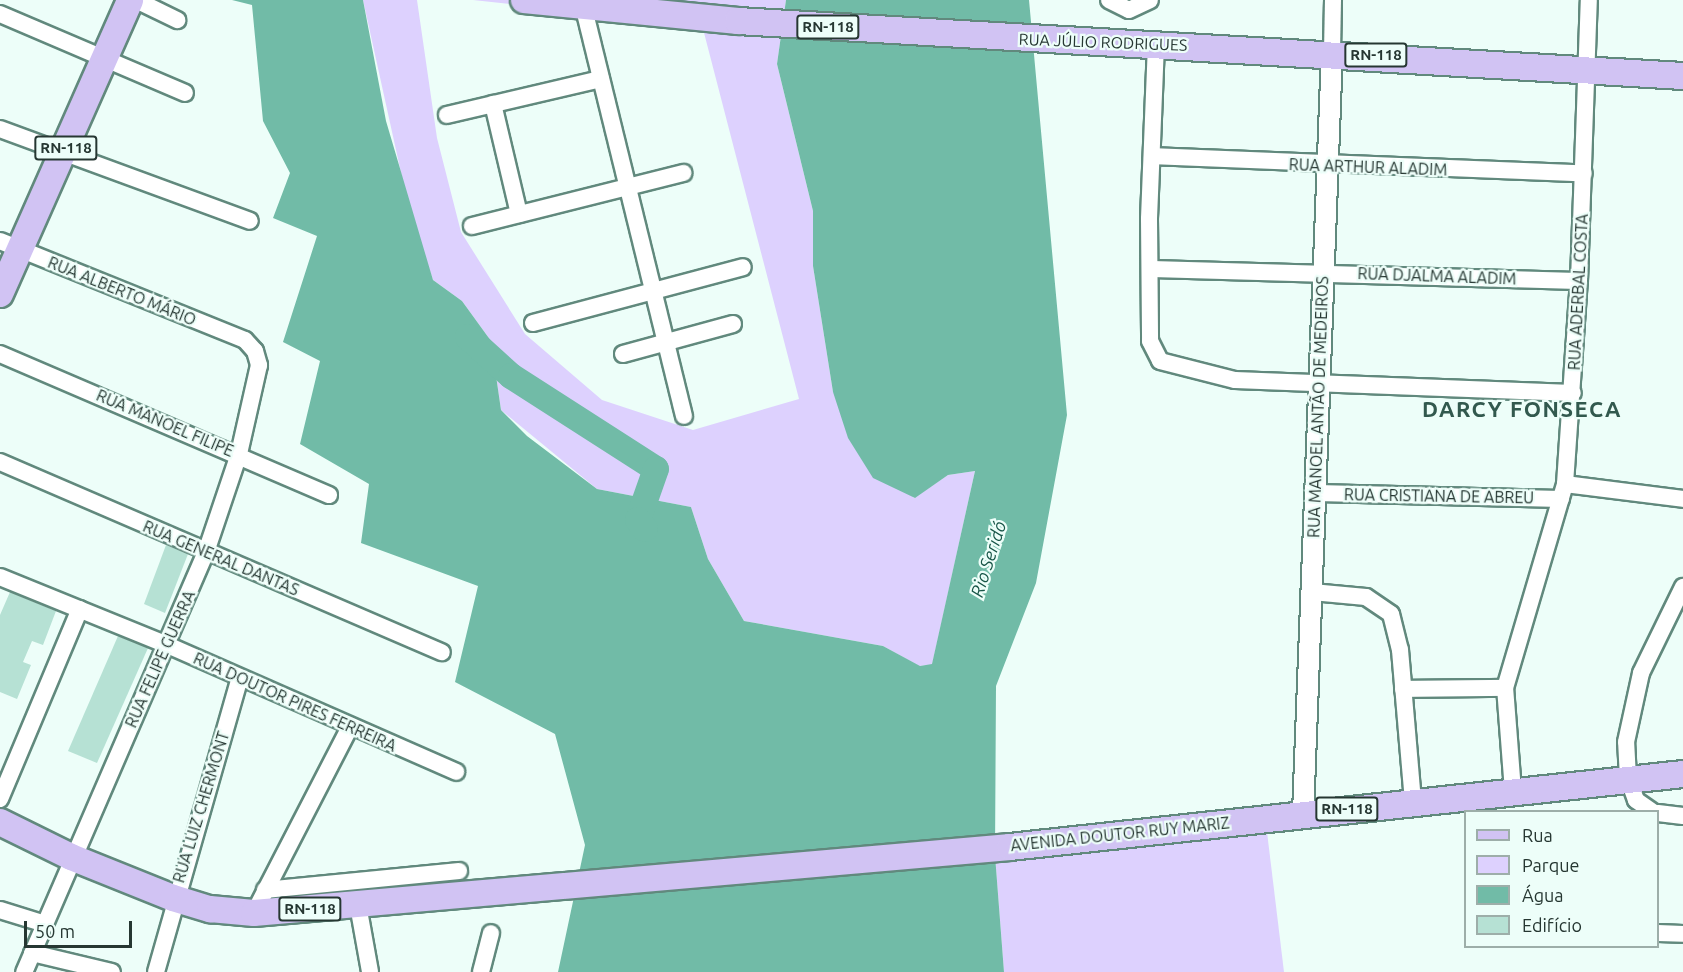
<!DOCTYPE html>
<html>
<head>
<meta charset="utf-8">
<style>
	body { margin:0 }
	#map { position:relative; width:1683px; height:972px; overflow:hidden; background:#edfef9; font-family:Ubuntu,sans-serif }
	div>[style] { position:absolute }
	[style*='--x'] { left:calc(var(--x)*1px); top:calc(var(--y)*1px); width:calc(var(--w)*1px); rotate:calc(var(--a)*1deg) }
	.green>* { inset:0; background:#ddd1fe }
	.water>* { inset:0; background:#71bba7 }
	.river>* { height:26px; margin:-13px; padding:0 13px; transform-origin:13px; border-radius:13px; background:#71bba7 }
	.building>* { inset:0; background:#b6e1d4 }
	.roads { filter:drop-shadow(2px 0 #61897d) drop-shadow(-2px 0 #61897d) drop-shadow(0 2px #61897d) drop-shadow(0 -2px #61897d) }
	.minor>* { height:16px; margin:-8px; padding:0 8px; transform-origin:8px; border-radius:8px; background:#fff }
	.tertiary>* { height:20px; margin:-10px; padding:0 10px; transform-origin:10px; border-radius:10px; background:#fff }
	.primary>* { height:26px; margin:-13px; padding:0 13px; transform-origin:13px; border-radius:13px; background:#d1c3f3 }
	span { translate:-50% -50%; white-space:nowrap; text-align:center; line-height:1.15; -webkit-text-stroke:4.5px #edfef9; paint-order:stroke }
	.shield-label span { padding:2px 4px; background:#edfef9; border:2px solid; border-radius:4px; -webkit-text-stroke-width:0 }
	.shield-label { font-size:15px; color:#263732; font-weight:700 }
	.street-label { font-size:16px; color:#263732 }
	.water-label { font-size:18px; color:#175547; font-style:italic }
	.district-label { font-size:22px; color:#32594e; font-weight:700; letter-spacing:1.5px }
	.legend { position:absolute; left:1464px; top:810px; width:195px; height:138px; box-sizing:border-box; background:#edfef9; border:2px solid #9daea9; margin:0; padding:8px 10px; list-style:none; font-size:18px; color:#263732 }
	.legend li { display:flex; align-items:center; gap:12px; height:30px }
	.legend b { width:30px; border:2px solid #9daea9 }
	.scale { position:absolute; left:24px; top:921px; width:108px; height:27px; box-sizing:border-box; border:3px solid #263732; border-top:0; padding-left:8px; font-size:18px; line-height:21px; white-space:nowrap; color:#263732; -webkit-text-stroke:4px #edfef9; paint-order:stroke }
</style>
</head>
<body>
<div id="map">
	<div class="green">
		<div style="clip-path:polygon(363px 0,417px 0,437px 138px,461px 232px,525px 334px,602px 400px,693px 430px,799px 399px,702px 25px,473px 0,786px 0,777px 64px,813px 211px,813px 266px,833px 392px,914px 498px,948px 475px,975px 471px,932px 665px,919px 666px,883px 646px,744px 621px,708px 559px,691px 507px,597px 489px,501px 410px,491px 341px,462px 301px,433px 280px,409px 209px)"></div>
		<div style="clip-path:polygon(1267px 832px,1284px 972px,1004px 972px,995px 855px)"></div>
	</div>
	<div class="water">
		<div style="clip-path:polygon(232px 0,363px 0,386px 121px,433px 280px,462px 301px,491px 341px,501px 410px,527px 436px,597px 489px,691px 507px,708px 559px,744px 621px,883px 646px,920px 666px,932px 664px,975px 471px,948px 475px,915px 498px,873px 478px,848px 438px,833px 392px,813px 266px,813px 211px,777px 64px,786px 0,1029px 0,1067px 415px,1036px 583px,996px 686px,995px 855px,1004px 972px,558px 972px,585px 845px,555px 734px,455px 682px,478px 586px,361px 543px,369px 484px,300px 444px,320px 361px,283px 342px,317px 236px,273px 218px,290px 173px,263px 121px,252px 5px)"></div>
	</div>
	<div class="river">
		<div style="--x:468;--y:337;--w:58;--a:42.2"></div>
		<div style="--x:511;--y:376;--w:172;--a:32.7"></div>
		<div style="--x:656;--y:469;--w:54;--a:109.4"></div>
		<div style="--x:638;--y:520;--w:11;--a:52"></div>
	</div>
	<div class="building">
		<div style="clip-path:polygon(166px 545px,188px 554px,165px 613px,144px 604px)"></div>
		<div style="clip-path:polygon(10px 592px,56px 611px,43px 645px,32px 641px,23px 662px,31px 665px,17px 699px,0 692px,0 615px)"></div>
		<div style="clip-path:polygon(118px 636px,148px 648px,97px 763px,68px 751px)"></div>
	</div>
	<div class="roads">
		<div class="minor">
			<div style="--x:136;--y:0;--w:46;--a:26"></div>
			<div style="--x:1109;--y:0;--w:22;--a:27"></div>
			<div style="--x:1129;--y:10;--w:23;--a:-25"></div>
			<div style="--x:584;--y:9;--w:419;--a:76.2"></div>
			<div style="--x:0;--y:14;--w:201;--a:23.1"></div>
			<div style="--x:1156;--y:44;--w:175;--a:92.3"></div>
			<div style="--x:1149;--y:219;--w:122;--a:89.5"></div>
			<div style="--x:1150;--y:341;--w:22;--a:63"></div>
			<div style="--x:1160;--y:361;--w:77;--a:14.2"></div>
			<div style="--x:1235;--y:380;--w:338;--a:2.2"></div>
			<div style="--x:1332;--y:52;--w:52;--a:-88.9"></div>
			<div style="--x:493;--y:104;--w:113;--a:76.7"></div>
			<div style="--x:447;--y:115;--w:158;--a:-13.2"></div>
			<div style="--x:0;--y:129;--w:266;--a:20.2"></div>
			<div style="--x:1152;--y:156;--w:432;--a:2.3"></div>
			<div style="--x:472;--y:226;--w:218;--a:-14.1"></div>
			<div style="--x:0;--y:241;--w:264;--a:22"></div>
			<div style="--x:245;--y:340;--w:15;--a:48"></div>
			<div style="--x:255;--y:351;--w:15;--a:74"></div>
			<div style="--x:259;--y:365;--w:91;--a:102.7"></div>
			<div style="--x:239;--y:454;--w:103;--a:108.6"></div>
			<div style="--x:206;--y:552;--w:458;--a:113.4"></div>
			<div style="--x:1151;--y:269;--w:428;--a:1.6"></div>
			<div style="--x:533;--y:323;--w:217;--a:-14.9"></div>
			<div style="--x:0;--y:354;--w:358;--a:23.2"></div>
			<div style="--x:623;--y:354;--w:114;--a:-15.3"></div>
			<div style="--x:0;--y:462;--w:481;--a:23.3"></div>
			<div style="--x:1565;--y:484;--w:119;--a:7.2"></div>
			<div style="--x:1317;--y:493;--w:244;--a:1.4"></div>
			<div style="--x:0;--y:577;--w:178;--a:22.1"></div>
			<div style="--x:165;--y:644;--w:318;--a:23.7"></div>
			<div style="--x:1312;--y:592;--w:54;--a:5.3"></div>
			<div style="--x:1366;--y:597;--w:30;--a:34"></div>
			<div style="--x:1391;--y:614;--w:37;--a:76"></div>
			<div style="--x:1400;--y:650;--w:154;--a:85.1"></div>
			<div style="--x:1403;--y:689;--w:102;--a:-0.6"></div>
			<div style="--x:1513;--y:791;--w:103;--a:-94.4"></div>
			<div style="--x:1505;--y:688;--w:213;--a:-73.6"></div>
			<div style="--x:1565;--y:484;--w:203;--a:-86.1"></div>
			<div style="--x:1579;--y:281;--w:281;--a:-88"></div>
			<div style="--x:0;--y:799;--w:206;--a:-67.2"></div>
			<div style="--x:1653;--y:812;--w:21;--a:-145"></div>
			<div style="--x:1636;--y:800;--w:23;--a:-110"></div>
			<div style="--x:1628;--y:778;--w:36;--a:-93"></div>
			<div style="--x:1626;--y:742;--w:71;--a:-77.7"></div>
			<div style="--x:1641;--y:673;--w:96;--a:-64"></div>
			<div style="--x:1658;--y:813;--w:25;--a:7"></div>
			<div style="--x:265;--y:890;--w:195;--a:-5.6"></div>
			<div style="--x:358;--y:905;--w:68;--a:79.8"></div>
			<div style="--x:0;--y:910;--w:47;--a:17.3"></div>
			<div style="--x:254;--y:913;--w:209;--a:-62.7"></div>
			<div style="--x:1658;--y:933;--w:25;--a:2"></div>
			<div style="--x:32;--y:953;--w:82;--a:13.4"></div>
			<div style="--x:156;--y:972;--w:306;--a:-74.1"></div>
			<div style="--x:481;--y:972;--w:40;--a:-75.6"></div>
		</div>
		<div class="tertiary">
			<div style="--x:1303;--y:814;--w:763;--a:-87.82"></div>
		</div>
		<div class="primary">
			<div style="--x:524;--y:0;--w:215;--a:5.6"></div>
			<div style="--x:738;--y:21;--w:947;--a:3.33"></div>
			<div style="--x:0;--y:294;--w:321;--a:-66.1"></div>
			<div style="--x:0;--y:822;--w:79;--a:26.2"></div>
			<div style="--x:71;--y:857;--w:110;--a:21.9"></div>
			<div style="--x:173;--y:898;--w:39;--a:17"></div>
			<div style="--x:210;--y:909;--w:44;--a:5.2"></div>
			<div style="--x:254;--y:913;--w:759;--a:-4.99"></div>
			<div style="--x:1010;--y:847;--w:677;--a:-6.19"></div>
		</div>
	</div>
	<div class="shield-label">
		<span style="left:828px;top:27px">RN-118</span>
		<span style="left:1376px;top:55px">RN-118</span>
		<span style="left:66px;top:148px">RN-118</span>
		<span style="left:1347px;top:809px">RN-118</span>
		<span style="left:310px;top:909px">RN-118</span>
	</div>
	<div class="street-label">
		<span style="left:1103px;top:42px;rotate:2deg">RUA JÚLIO RODRIGUES</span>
		<span style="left:1368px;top:167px;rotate:2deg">RUA ARTHUR ALADIM</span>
		<span style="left:1437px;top:276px;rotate:2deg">RUA DJALMA ALADIM</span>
		<span style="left:122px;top:291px;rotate:22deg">RUA ALBERTO MÁRIO</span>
		<span style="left:1578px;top:292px;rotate:-87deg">RUA ADERBAL COSTA</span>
		<span style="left:1318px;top:407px;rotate:-88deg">RUA MANOEL ANTÃO DE MEDEIROS</span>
		<span style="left:165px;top:423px;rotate:23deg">RUA MANOEL FILIPE</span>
		<span style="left:1439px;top:496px;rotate:1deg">RUA CRISTIANA DE ABREU</span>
		<span style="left:221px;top:558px;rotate:23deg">RUA GENERAL DANTAS</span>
		<span style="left:160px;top:659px;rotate:-66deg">RUA FELIPE GUERRA</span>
		<span style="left:295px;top:702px;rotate:24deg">RUA DOUTOR PIRES FERREIRA</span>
		<span style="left:201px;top:807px;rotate:-73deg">RUA LUIZ CHERMONT</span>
		<span style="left:1120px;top:834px;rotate:-6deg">AVENIDA DOUTOR RUY MARIZ</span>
	</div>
	<div class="water-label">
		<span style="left:988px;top:559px;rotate:-72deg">Rio Seridó</span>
	</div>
	<div class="district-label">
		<span style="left:1522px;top:409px">DARCY FONSECA</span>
	</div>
	<ul class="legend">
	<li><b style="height:8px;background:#d1c3f3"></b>Rua</li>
	<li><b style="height:16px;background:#ddd1fe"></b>Parque</li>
	<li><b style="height:16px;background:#71bba7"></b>Água</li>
	<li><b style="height:16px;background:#b6e1d4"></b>Edifício</li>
	</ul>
	<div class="scale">50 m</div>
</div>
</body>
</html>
